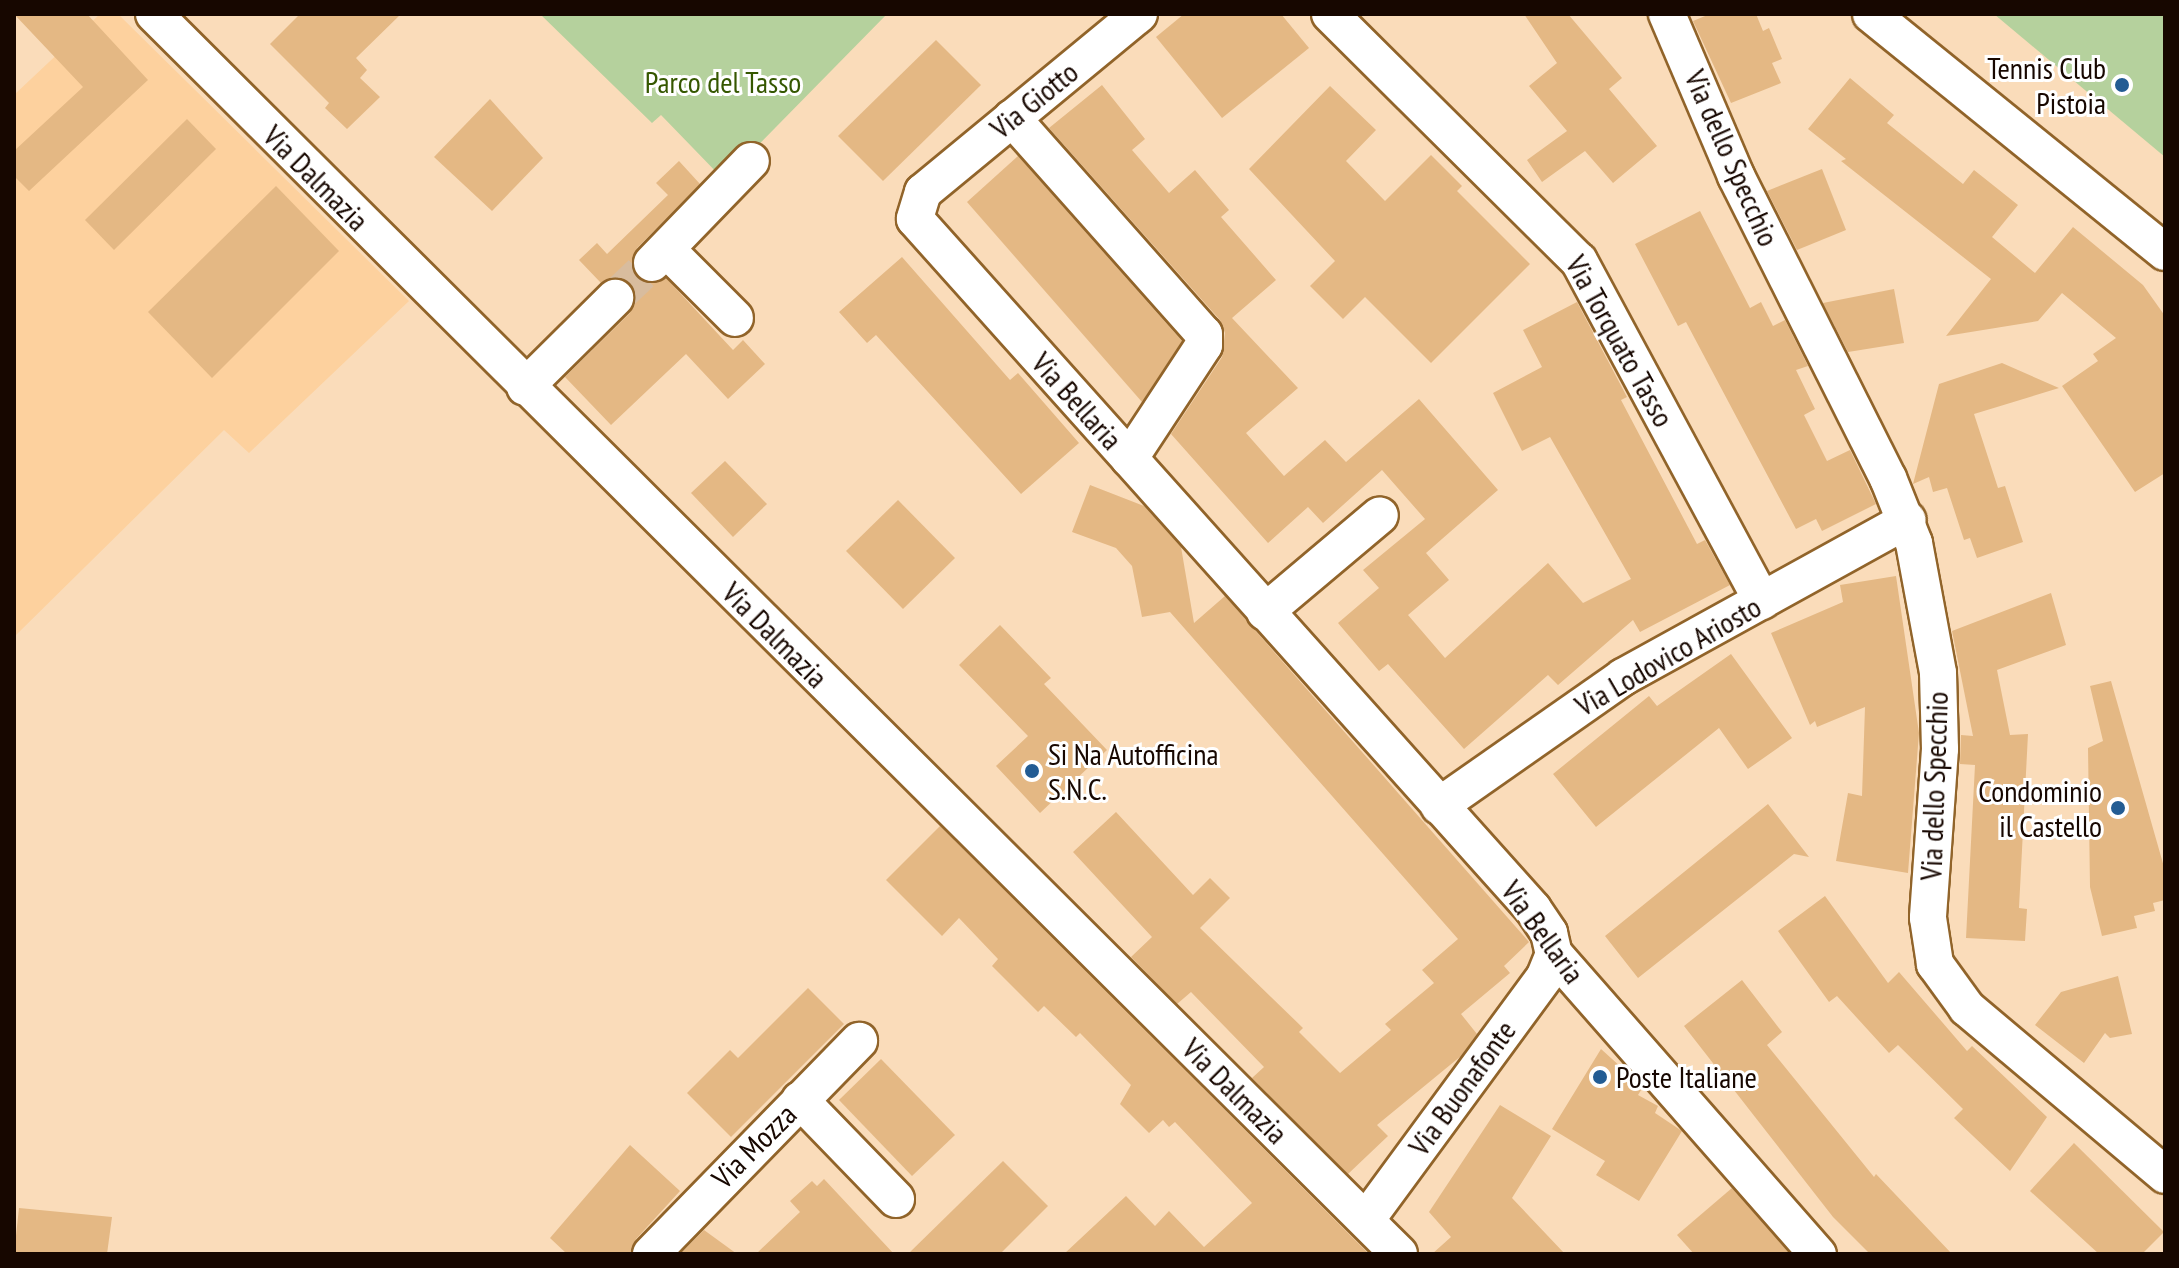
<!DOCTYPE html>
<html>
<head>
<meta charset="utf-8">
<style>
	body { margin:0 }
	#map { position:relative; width:2179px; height:1268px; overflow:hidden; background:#fadcba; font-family:"PT Sans Narrow",sans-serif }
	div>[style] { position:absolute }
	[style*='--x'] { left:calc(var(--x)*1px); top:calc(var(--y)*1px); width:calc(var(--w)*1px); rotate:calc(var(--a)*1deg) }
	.built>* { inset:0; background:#fdd19e }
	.green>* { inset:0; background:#b5d19d }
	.building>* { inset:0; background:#e4b884 }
	.minor-tunnel>* { height:36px; margin-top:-18px; transform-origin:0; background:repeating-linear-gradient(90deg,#d8bc9e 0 36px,transparent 0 54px) }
	.roads { filter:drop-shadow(2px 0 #91642a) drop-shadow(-2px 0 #91642a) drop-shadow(0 2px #91642a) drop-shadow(0 -2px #91642a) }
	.minor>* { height:36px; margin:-18px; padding:0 18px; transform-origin:18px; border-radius:18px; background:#fff }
	.dots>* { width:22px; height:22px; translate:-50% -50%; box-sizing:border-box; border:4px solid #fff; border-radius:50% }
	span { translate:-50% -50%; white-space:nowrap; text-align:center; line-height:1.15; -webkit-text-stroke:6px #fff; paint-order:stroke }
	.poi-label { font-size:30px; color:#170700 }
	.right { translate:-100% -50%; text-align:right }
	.left { translate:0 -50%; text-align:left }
	.park-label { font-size:30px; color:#355700 }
	.street-label { font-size:30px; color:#170700 }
	.frame { position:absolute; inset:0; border:16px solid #170700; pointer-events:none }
</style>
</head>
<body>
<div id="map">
	<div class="built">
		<div style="clip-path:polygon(100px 14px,118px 14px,409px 301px,249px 453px,224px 430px,14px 637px,14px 95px)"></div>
	</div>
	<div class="green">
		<div style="clip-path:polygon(540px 14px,887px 14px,724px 180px,661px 115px,652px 123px)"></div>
		<div style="clip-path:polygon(1994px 14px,2165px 14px,2165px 157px)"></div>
	</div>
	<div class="building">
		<div style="clip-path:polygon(14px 14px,87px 14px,148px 80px,29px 191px,14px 176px,14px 151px,83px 87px)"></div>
		<div style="clip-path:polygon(300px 14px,401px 14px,356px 58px,367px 70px,360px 78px,380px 97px,347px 129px,325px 108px,329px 103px,270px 44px)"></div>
		<div style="clip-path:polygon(1184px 14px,1281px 14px,1309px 48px,1222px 118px,1156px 37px)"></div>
		<div style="clip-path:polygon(1524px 14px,1568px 14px,1622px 78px,1609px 89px,1657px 146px,1613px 183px,1585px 151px,1542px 182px,1527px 160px,1567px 131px,1529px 86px,1557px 63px)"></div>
		<div style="clip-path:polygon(1710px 14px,1756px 14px,1763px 31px,1769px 28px,1782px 59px,1772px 63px,1781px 83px,1731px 103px,1693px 21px)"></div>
		<div style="clip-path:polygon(936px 40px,981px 85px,883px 181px,838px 136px)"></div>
		<div style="clip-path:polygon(1850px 78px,1894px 115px,1887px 123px,1963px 184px,1974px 170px,2018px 205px,1992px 237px,2035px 273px,2073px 227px,2143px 285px,2165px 316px,2165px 473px,2135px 492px,2062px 386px,2098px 361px,2093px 354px,2116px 338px,2062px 293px,2038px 321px,1946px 336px,1991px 279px,1841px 161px,1846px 159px,1808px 129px)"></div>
		<div style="clip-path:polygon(1102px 85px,1145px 139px,1132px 150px,1169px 193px,1195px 170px,1229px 210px,1221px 217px,1276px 280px,1232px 318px,1298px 388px,1246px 433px,1284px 476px,1325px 440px,1346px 462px,1419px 399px,1498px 490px,1426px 553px,1449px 580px,1408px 615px,1445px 658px,1548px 563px,1583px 603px,1631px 579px,1550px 437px,1522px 451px,1493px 393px,1542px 367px,1523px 330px,1577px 302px,1627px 397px,1621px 400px,1697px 544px,1705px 540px,1730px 585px,1640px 632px,1633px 620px,1558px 685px,1548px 675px,1464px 749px,1388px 664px,1379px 671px,1338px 623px,1379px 588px,1363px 570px,1425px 519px,1382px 470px,1323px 523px,1308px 507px,1268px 543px,1171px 434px,1222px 357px,1225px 333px,1220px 320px,1049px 128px)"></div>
		<div style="clip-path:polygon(1330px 86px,1376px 130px,1346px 161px,1385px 201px,1431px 155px,1462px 186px,1457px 191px,1530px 264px,1431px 363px,1365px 297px,1343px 319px,1310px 286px,1335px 261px,1249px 169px)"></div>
		<div style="clip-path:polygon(490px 99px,543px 158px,492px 211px,434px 157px)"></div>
		<div style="clip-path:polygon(187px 119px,216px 149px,114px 250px,85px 220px)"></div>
		<div style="clip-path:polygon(1018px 156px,1182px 341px,1142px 402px,967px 202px)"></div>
		<div style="clip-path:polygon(679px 161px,700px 184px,637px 248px,632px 269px,646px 283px,666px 278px,733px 350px,743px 340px,765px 364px,728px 399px,686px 354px,611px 425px,565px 377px,630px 313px,635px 293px,621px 278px,601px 283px,579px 260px,597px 243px,607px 254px,668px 195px,656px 183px)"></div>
		<div style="clip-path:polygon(1822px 169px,1846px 230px,1797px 250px,1767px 191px)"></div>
		<div style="clip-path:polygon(276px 186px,339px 251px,212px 378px,148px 312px)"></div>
		<div style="clip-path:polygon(1700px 211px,1750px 308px,1761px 302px,1773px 326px,1785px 320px,1808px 366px,1796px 370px,1815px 409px,1804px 415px,1827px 461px,1850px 450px,1876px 504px,1822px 531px,1816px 519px,1796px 529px,1686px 322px,1678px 326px,1635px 244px)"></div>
		<div style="clip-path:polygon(902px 257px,1010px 380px,1018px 373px,1079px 443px,1021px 494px,876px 335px,867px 343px,839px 312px)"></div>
		<div style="clip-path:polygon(1894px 289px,1904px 343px,1848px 352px,1823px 303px)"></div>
		<div style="clip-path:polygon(2002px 363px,2059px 388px,1974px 414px,1998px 488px,2005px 486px,2023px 542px,1977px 558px,1970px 538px,1964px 540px,1947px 488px,1933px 492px,1929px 477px,1913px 484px,1939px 384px)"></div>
		<div style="clip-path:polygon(725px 461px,767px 504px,733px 537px,691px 493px)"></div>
		<div style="clip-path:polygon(1090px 485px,1144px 506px,1181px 547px,1194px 623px,1225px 596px,1529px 942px,1504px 966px,1510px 973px,1461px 1014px,1477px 1034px,1461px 1056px,1377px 1125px,1388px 1136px,1348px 1174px,1252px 1078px,1264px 1067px,1191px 992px,1177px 1004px,1131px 957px,1152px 937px,1073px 852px,1116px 812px,1193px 895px,1210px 878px,1230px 898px,1200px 928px,1303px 1028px,1299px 1032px,1340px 1073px,1391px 1030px,1385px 1024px,1434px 983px,1422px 970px,1458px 939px,1170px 612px,1142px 617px,1132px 566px,1116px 548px,1072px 532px)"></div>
		<div style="clip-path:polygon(898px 500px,955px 558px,903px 609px,846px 551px)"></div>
		<div style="clip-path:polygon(1896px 576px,1919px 733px,1908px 873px,1836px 861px,1848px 793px,1862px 796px,1865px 707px,1817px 727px,1815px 721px,1810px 725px,1771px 633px,1843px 602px,1840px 585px)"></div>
		<div style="clip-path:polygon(2051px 593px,2066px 645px,1997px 670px,2010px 735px,2028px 734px,2019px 908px,2027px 909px,2025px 941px,1966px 938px,1975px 765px,1960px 764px,1961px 735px,1973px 736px,1952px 631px)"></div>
		<div style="clip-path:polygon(1000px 625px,1051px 678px,1044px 684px,1107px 750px,1040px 813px,996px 766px,1028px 736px,959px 665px)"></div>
		<div style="clip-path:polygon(1731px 654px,1792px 738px,1748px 769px,1719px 728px,1596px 827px,1553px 774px,1649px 696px,1657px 706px)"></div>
		<div style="clip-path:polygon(2111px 681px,2164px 867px,2165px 900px,2153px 903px,2155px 911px,2134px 916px,2137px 928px,2102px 936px,2090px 887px,2088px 748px,2103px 741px,2090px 686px)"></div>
		<div style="clip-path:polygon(1768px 804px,1809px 857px,1794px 854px,1638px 978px,1605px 936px)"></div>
		<div style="clip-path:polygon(940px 826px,1369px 1254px,1064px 1254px,1126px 1196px,1155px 1226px,1169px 1211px,1204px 1247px,1252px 1203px,1175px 1122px,1169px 1127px,1163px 1120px,1149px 1133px,1120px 1104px,1131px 1085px,1080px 1033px,1076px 1037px,1044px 1006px,1038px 1012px,992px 966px,998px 959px,959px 918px,942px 936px,886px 880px)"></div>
		<div style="clip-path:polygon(1825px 896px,1888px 983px,1899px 972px,1967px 1051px,1972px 1046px,2047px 1117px,2010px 1171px,1954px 1118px,1963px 1109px,1898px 1045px,1889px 1053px,1837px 996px,1829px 1002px,1778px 931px)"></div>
		<div style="clip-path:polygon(2118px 976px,2132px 1034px,2110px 1038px,2105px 1033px,2084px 1063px,2035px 1025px,2061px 992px)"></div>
		<div style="clip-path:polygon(1742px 980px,1782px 1032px,1767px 1045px,1874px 1177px,1876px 1174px,1952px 1254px,1870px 1254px,1833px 1217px,1684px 1026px)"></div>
		<div style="clip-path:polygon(808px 988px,844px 1024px,731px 1137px,687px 1093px,730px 1050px,738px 1058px)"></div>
		<div style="clip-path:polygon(1601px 1049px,1643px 1087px,1638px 1095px,1658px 1106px,1655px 1113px,1682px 1131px,1639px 1201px,1596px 1175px,1605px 1161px,1552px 1129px)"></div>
		<div style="clip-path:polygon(881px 1059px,955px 1135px,912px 1176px,839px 1100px)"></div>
		<div style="clip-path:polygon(1500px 1105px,1551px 1136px,1512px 1198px,1565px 1254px,1432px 1254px,1451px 1237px,1429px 1212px)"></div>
		<div style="clip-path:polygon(2074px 1143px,2164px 1232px,2142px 1254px,2099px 1254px,2030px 1191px)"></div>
		<div style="clip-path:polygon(630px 1145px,680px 1191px,636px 1239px,631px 1254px,567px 1254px,550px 1238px)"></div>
		<div style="clip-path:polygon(1003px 1161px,1048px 1206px,1000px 1254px,908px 1254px)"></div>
		<div style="clip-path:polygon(824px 1179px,894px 1254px,756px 1254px,800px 1212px,790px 1201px,812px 1181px,817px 1186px)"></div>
		<div style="clip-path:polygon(1732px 1188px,1790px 1254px,1694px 1254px,1677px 1235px)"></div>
		<div style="clip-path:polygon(19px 1208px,112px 1217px,107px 1254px,14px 1254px)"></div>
		<div style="clip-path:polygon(704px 1230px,737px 1254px,680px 1254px)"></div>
	</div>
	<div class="minor-tunnel">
		<div style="--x:615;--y:298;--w:51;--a:-43.4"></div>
	</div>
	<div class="roads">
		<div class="minor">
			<div style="--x:154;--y:14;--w:1757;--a:44.88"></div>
			<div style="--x:1139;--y:14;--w:280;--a:140.5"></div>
			<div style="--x:923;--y:192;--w:28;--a:107"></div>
			<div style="--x:915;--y:219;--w:926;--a:48.15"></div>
			<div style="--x:1533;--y:909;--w:29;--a:56"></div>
			<div style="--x:1549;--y:933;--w:22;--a:77"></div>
			<div style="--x:1554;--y:954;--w:400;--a:48.7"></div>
			<div style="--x:1330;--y:14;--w:351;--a:44.8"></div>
			<div style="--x:1579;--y:261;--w:386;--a:61.7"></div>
			<div style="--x:1667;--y:14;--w:176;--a:66.9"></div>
			<div style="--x:1736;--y:176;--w:338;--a:63.3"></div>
			<div style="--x:1888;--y:478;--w:70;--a:68.2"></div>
			<div style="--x:1914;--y:543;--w:132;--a:79.5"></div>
			<div style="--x:1938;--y:673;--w:76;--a:88.5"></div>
			<div style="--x:1940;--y:749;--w:169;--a:94.1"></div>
			<div style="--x:1928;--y:918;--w:47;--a:81.3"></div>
			<div style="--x:1935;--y:964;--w:54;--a:54"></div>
			<div style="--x:1967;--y:1008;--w:259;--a:40.1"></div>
			<div style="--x:1871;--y:14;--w:378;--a:39"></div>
			<div style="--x:1012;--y:118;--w:289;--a:48.4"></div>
			<div style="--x:1204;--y:334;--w:11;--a:90"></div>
			<div style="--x:1204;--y:345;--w:136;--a:123.3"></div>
			<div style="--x:667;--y:250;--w:96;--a:45"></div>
			<div style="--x:652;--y:263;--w:142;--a:-45.9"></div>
			<div style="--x:525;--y:387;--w:127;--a:-44.7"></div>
			<div style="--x:1265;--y:612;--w:150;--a:-40.1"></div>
			<div style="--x:1439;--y:806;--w:225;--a:-35"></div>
			<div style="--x:1623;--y:677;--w:325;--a:-28.9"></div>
			<div style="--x:800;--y:1100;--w:138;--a:45.9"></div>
			<div style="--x:1366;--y:1220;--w:303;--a:-53.7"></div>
			<div style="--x:1545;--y:976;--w:24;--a:-68"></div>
			<div style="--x:651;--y:1254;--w:298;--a:-45.7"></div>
		</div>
	</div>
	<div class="dots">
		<div style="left:2122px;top:85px;background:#235c93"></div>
		<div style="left:1032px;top:771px;background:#235c93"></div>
		<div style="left:2118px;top:808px;background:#235c93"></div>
		<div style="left:1600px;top:1077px;background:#235c93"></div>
	</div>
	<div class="poi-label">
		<span class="right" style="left:2106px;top:85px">Tennis Club<br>Pistoia</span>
		<span class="left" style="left:1048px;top:771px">Si Na Autofficina<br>S.N.C.</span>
		<span class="right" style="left:2102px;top:808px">Condominio<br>il Castello</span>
		<span class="left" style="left:1616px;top:1077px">Poste Italiane</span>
	</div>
	<div class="park-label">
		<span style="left:723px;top:82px">Parco del Tasso</span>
	</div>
	<div class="street-label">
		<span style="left:1034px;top:100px;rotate:-39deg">Via Giotto</span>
		<span style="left:1732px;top:158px;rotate:66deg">Via dello Specchio</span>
		<span style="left:316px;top:178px;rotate:45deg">Via Dalmazia</span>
		<span style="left:1620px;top:341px;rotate:61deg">Via Torquato Tasso</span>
		<span style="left:1077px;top:401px;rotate:48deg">Via Bellaria</span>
		<span style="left:775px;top:635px;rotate:45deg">Via Dalmazia</span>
		<span style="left:1668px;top:656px;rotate:-30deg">Via Lodovico Ariosto</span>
		<span style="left:1934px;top:786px;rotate:-88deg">Via dello Specchio</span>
		<span style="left:1543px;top:932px;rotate:54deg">Via Bellaria</span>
		<span style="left:1462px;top:1088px;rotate:-54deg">Via Buonafonte</span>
		<span style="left:1235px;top:1091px;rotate:45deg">Via Dalmazia</span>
		<span style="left:754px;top:1146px;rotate:-45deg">Via Mozza</span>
	</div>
	<div class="frame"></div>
</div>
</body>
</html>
